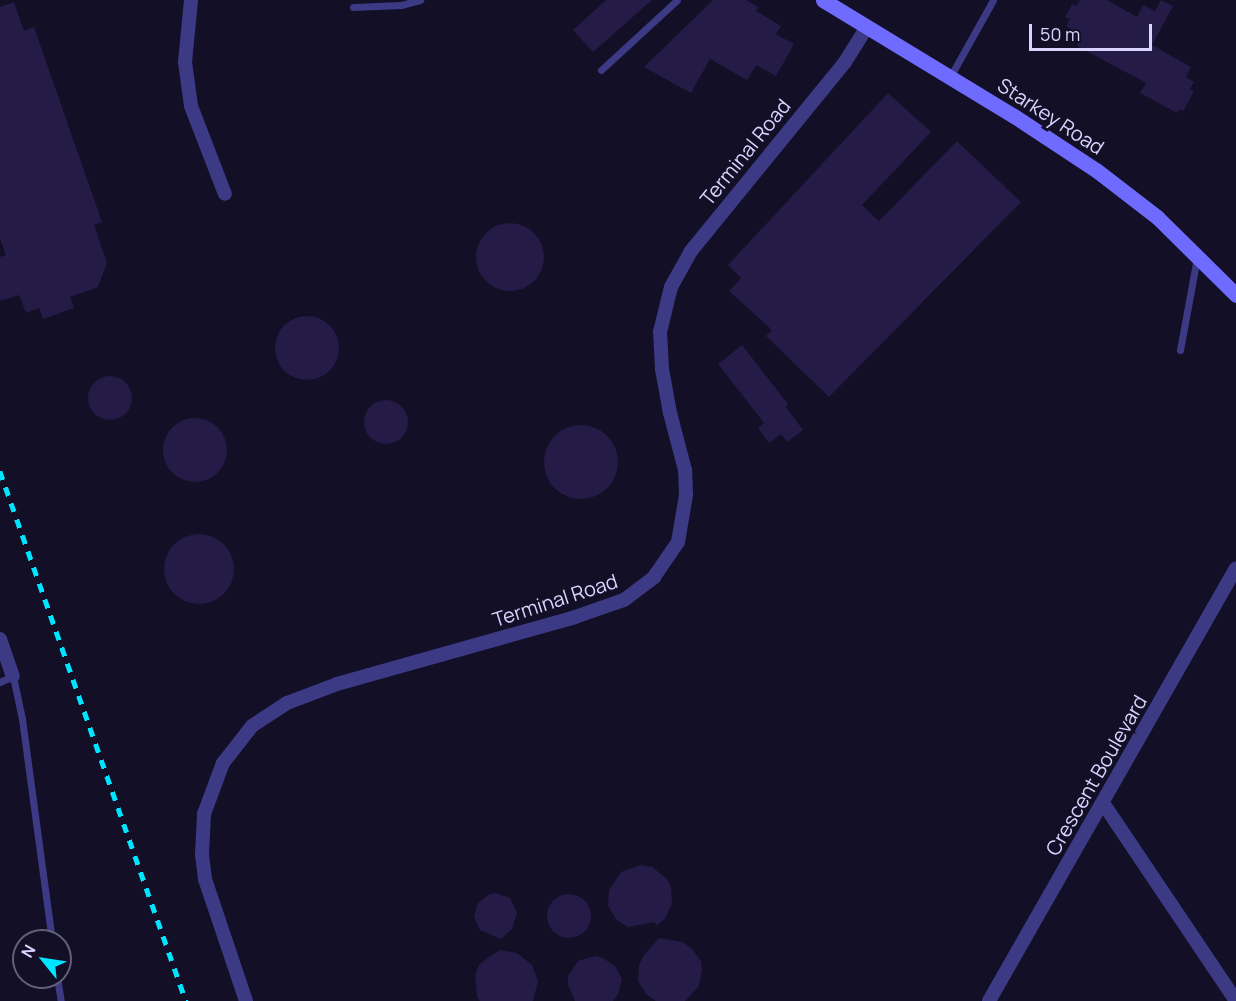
<!DOCTYPE html>
<html>
<head>
<meta charset="utf-8">
<style>
	body { margin:0 }
	#map { position:relative; width:1236px; height:1001px; overflow:hidden; background:#130f26; font-family:Manrope,sans-serif }
	div>[style] { position:absolute }
	[style*='--x'] { left:calc(var(--x)*1px); top:calc(var(--y)*1px); width:calc(var(--w)*1px); rotate:calc(var(--a)*1deg) }
	.building>* { inset:0; background:#241b47 }
	.round { border-radius:50% }
	.service>* { height:7px; margin:-3.5px; padding:0 3.5px; transform-origin:3.5px; border-radius:3.5px; background:#3d3a85 }
	.minor>* { height:14px; margin:-7px; padding:0 7px; transform-origin:7px; border-radius:7px; background:#3d3a85 }
	.secondary>* { height:15px; margin:-7.5px; padding:0 7.5px; transform-origin:7.5px; border-radius:7.5px; background:#6f6bff }
	.rail>* { height:4.5px; margin-top:-2.25px; transform-origin:0; background:repeating-linear-gradient(90deg,#00e5ff 0 9px,transparent 0 17px) }
	span { translate:-50% -50%; white-space:nowrap; text-align:center; line-height:1.15; -webkit-text-stroke:6px #130f26; paint-order:stroke }
	.street-label { font-size:20px; color:#d9d4ff }
	.north { position:absolute; left:12px; top:929px; width:60px; height:60px; box-sizing:border-box; background:#130f26; border:2px solid #625e7d; border-radius:50%; rotate:300deg; font-size:16px; font-weight:700; line-height:24px; text-align:center; color:#d9d4ff }
	.north::after { content:''; display:block; margin:auto; width:21px; height:27px; background:#00e5ff; clip-path:polygon(50% 0,100% 100%,50% 72%,0 100%) }
	.scale { position:absolute; left:1029px; top:24px; width:123px; height:27px; box-sizing:border-box; border:3px solid #d9d4ff; border-top:0; padding-left:8px; font-size:18px; line-height:21px; white-space:nowrap; color:#d9d4ff; -webkit-text-stroke:4px #130f26; paint-order:stroke }
</style>
</head>
<body>
<div id="map">
	<div class="building">
		<div style="clip-path:polygon(606px 0,652px 0,593px 52px,573px 30px)"></div>
		<div style="clip-path:polygon(713px 0,746px 0,758px 7px,756px 11px,781px 26px,776px 34px,794px 44px,776px 76px,756px 65px,747px 80px,710px 59px,691px 93px,644px 67px)"></div>
		<div style="clip-path:polygon(1080px 0,1107px 0,1137px 17px,1143px 5px,1155px 11px,1161px 0,1173px 6px,1152px 45px,1191px 67px,1186px 77px,1194px 82px,1190px 89px,1194px 92px,1183px 111px,1179px 109px,1177px 113px,1140px 93px,1146px 83px,1077px 46px,1080px 41px,1069px 35px,1073px 30px,1066px 26px,1070px 19px,1065px 17px,1072px 4px,1076px 6px)"></div>
		<div style="clip-path:polygon(14px 2px,24px 31px,34px 27px,102px 222px,94px 225px,107px 263px,98px 287px,70px 297px,74px 308px,43px 319px,39px 308px,26px 313px,19px 295px,0 301px,0 257px,6px 255px,0 239px,0 7px)"></div>
		<div style="clip-path:polygon(888px 93px,931px 132px,862px 205px,879px 221px,957px 141px,1021px 202px,829px 397px,766px 336px,772px 330px,729px 291px,741px 278px,728px 265px)"></div>
		<div class="round" style="left:476px;top:223px;width:68px;height:68px"></div>
		<div class="round" style="left:275px;top:316px;width:64px;height:64px"></div>
		<div style="clip-path:polygon(742px 345px,788px 404px,786px 407px,803px 430px,787px 442px,781px 434px,769px 443px,758px 428px,764px 423px,718px 364px)"></div>
		<div class="round" style="left:88px;top:376px;width:44px;height:44px"></div>
		<div class="round" style="left:364px;top:400px;width:44px;height:44px"></div>
		<div class="round" style="left:163px;top:418px;width:64px;height:64px"></div>
		<div class="round" style="left:544px;top:425px;width:74px;height:74px"></div>
		<div class="round" style="left:164px;top:534px;width:70px;height:70px"></div>
		<div style="clip-path:polygon(641px 865px,652px 867px,667px 879px,671px 887px,672px 904px,665px 919px,656px 926px,655px 922px,628px 927px,617px 920px,608px 906px,609px 890px,621px 872px)"></div>
		<div style="clip-path:polygon(496px 893px,510px 898px,517px 913px,512px 929px,501px 939px,480px 930px,474px 917px,478px 903px,489px 894px)"></div>
		<div class="round" style="left:547px;top:894px;width:44px;height:44px"></div>
		<div style="clip-path:polygon(659px 938px,682px 942px,691px 948px,701px 961px,702px 970px,699px 986px,685px 1001px,656px 1001px,647px 995px,638px 981px,639px 965px,644px 955px)"></div>
		<div style="clip-path:polygon(501px 950px,517px 953px,532px 965px,538px 981px,533px 1001px,480px 1001px,477px 997px,475px 975px,479px 965px,487px 958px)"></div>
		<div style="clip-path:polygon(595px 956px,603px 958px,616px 967px,622px 980px,618px 994px,613px 1001px,575px 1001px,568px 985px,568px 976px,578px 961px)"></div>
	</div>
	<div class="service">
		<div style="--x:353;--y:7;--w:48;--a:-2.4"></div>
		<div style="--x:401;--y:5;--w:20;--a:-15"></div>
		<div style="--x:601;--y:70;--w:103;--a:-42.6"></div>
		<div style="--x:950;--y:77;--w:88;--a:-60.8"></div>
		<div style="--x:1180;--y:350;--w:95;--a:-79.6"></div>
		<div style="--x:0;--y:682;--w:14;--a:-25"></div>
		<div style="--x:13;--y:676;--w:44;--a:78.2"></div>
		<div style="--x:22;--y:719;--w:224;--a:82.3"></div>
		<div style="--x:57;--y:977;--w:24;--a:81"></div>
	</div>
	<div class="minor">
		<div style="--x:191;--y:0;--w:62;--a:95.5"></div>
		<div style="--x:185;--y:62;--w:44;--a:82.2"></div>
		<div style="--x:191;--y:106;--w:94;--a:68.9"></div>
		<div style="--x:0;--y:639;--w:39;--a:71"></div>
		<div style="--x:1103;--y:803;--w:239;--a:56.1"></div>
		<div style="--x:246;--y:1001;--w:129;--a:-108.6"></div>
		<div style="--x:205;--y:879;--w:25;--a:-97"></div>
		<div style="--x:202;--y:854;--w:40;--a:-87.1"></div>
		<div style="--x:204;--y:814;--w:54;--a:-69.6"></div>
		<div style="--x:223;--y:763;--w:47;--a:-51.9"></div>
		<div style="--x:252;--y:726;--w:42;--a:-33.3"></div>
		<div style="--x:287;--y:703;--w:53;--a:-20.8"></div>
		<div style="--x:337;--y:684;--w:247;--a:-15.7"></div>
		<div style="--x:575;--y:617;--w:52;--a:-19.1"></div>
		<div style="--x:624;--y:600;--w:38;--a:-37"></div>
		<div style="--x:654;--y:577;--w:42;--a:-55.6"></div>
		<div style="--x:678;--y:542;--w:48;--a:-80.3"></div>
		<div style="--x:686;--y:495;--w:25;--a:-92"></div>
		<div style="--x:685;--y:470;--w:59;--a:-104.7"></div>
		<div style="--x:670;--y:413;--w:45;--a:-100.3"></div>
		<div style="--x:662;--y:369;--w:37;--a:-93"></div>
		<div style="--x:660;--y:332;--w:46;--a:-76.3"></div>
		<div style="--x:671;--y:287;--w:41;--a:-60.9"></div>
		<div style="--x:691;--y:251;--w:244;--a:-50.8"></div>
		<div style="--x:845;--y:62;--w:41;--a:-57.8"></div>
		<div style="--x:989;--y:1001;--w:498;--a:-60.3"></div>
	</div>
	<div class="secondary">
		<div style="--x:823;--y:0;--w:223;--a:31.3"></div>
		<div style="--x:1014;--y:116;--w:98;--a:33.4"></div>
		<div style="--x:1096;--y:170;--w:77;--a:37.6"></div>
		<div style="--x:1157;--y:217;--w:111;--a:44.6"></div>
	</div>
	<div class="rail">
		<div style="--x:0;--y:471;--w:562;--a:70.66"></div>
	</div>
	<div class="street-label">
		<span style="left:1051px;top:116px;rotate:33deg">Starkey Road</span>
		<span style="left:745px;top:152px;rotate:-51deg">Terminal Road</span>
		<span style="left:555px;top:600px;rotate:-18deg">Terminal Road</span>
		<span style="left:1096px;top:775px;rotate:-60deg">Crescent Boulevard</span>
	</div>
	<div class="north">N</div>
	<div class="scale">50 m</div>
</div>
</body>
</html>
